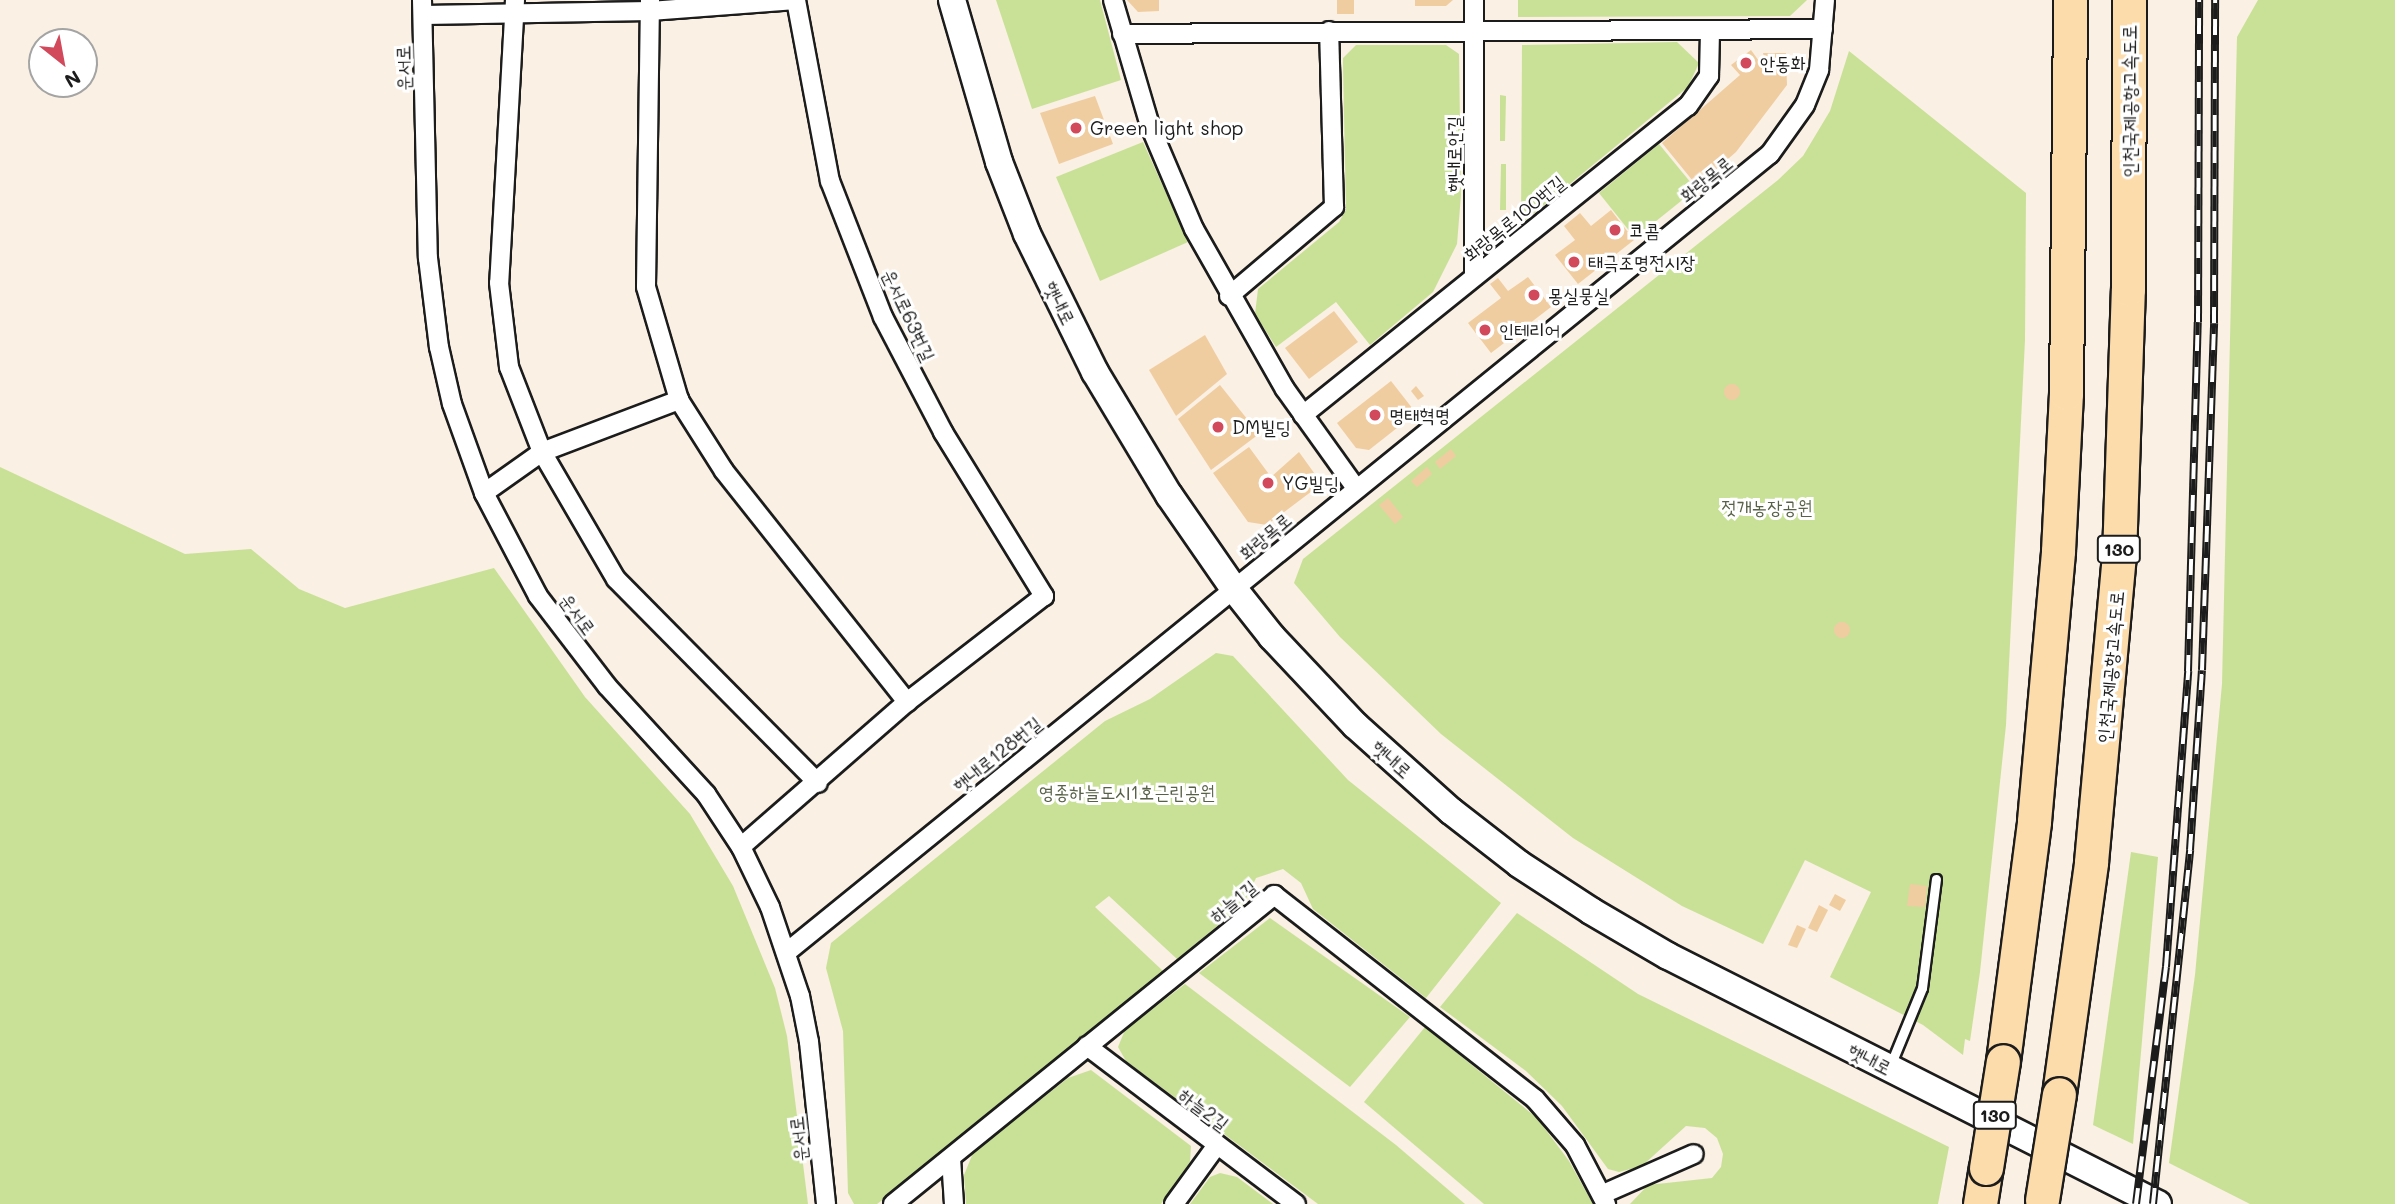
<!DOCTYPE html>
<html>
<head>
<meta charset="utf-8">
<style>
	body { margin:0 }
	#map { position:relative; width:2395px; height:1204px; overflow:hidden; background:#faf0e3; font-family:Mali,"Poor Story",sans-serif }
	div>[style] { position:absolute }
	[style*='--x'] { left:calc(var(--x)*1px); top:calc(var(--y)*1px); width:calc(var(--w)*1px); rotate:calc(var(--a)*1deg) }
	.green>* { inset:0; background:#c8e197 }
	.building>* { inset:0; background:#f0cda1 }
	.round { border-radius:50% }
	.roads { filter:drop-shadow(2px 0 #1c1c1c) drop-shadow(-2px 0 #1c1c1c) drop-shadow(0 2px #1c1c1c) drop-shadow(0 -2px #1c1c1c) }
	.service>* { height:9px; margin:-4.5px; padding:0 4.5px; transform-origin:4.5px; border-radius:4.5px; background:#fff }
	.minor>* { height:18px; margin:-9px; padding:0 9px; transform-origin:9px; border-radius:9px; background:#fff }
	.secondary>* { height:26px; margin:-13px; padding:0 13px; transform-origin:13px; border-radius:13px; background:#fff }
	.motorway>* { height:33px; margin:-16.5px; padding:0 16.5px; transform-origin:16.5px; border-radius:16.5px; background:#fddcac }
	.rail>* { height:8px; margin-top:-4px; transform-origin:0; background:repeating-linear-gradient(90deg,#fff 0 16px,#1c1c1c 0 32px); box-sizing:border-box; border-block:2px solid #1c1c1c }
	.bridges { filter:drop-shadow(2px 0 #1c1c1c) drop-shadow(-2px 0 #1c1c1c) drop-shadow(0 2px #1c1c1c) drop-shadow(0 -2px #1c1c1c) }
	.motorway-bridge>* { height:33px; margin:-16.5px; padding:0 16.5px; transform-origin:16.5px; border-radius:16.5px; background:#fddcac }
	.dots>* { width:19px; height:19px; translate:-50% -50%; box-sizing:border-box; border:4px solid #fff; border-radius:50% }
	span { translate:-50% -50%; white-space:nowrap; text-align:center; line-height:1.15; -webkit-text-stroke:6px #fff; paint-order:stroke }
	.shield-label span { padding:2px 5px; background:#fff; border:2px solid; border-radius:5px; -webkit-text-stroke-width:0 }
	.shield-label { font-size:18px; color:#1c1c1c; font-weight:700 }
	.poi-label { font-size:19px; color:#1c1c1c }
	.left { translate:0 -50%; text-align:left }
	.street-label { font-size:19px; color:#1c1c1c }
	.park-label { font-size:19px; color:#586147 }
	.north { position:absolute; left:28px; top:28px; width:70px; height:70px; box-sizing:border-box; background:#fff; border:2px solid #a4a4a4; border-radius:50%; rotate:149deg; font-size:19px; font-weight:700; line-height:28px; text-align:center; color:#1c1c1c }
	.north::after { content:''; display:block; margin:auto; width:24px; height:32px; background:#d1495b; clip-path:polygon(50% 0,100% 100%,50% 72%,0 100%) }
</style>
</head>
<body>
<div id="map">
	<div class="green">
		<div style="clip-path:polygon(996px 0,1100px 0,1121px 80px,1032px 109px)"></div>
		<div style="clip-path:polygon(1518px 0,1807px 0,1790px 16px,1518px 17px)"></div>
		<div style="clip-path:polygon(2258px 0,2395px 0,2395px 1204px,2250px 1204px,2169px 1163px,2195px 975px,2222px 684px,2237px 37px)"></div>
		<div style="clip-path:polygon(1677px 42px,1699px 63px,1688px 87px,1521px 224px,1522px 45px)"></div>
		<div style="clip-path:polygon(1356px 45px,1446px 45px,1459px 54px,1461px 195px,1457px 244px,1433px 292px,1370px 345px,1336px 302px,1276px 347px,1255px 314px,1258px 289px,1339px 222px,1346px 210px,1343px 66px,1343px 58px)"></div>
		<div style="clip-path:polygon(1849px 51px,2026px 193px,2025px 340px,2006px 725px,1980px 972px,1970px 1041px,1965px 1039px,1963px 1055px,1923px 1025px,1830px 977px,1871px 892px,1805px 860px,1763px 944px,1682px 906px,1573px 838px,1441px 734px,1340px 637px,1294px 583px,1303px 559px,1778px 180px,1803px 156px,1830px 111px)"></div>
		<div style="clip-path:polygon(1500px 95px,1506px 96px,1505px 141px,1500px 141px)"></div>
		<div style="clip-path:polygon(1143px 142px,1188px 242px,1100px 281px,1056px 177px)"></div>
		<div style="clip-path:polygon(1659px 144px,1696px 189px,1635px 238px,1599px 193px)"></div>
		<div style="clip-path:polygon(1501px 164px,1506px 164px,1506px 210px,1500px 210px)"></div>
		<div style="clip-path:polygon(0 467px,185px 554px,251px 549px,299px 589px,345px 608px,494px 568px,585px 697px,690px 814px,733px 886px,775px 988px,787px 1036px,808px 1204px,0 1204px)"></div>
		<div style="clip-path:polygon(1216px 653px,1233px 656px,1348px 780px,1501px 903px,1426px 998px,1313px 909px,1301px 883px,1283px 869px,1256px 878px,1244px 904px,1177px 959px,1109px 896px,1095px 907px,1163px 971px,885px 1198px,877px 1204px,854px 1204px,848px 1193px,843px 1031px,826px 968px,831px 943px,1105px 721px,1150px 699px)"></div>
		<div style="clip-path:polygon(2131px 852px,2158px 857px,2133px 1144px,2093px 1125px)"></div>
		<div style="clip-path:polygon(1517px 913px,1638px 994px,1949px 1147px,1938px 1204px,1630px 1204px,1648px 1185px,1712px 1178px,1721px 1167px,1723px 1154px,1717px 1138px,1705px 1128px,1686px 1126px,1642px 1166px,1619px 1172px,1608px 1169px,1562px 1106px,1526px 1071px,1440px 1007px)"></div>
		<div style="clip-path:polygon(1270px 918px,1410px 1017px,1350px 1087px,1199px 973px)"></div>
		<div style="clip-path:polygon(1185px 984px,1396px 1145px,1465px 1204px,1318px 1204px,1126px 1061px,1118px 1047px,1125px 1030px)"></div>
		<div style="clip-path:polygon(1425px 1027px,1537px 1118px,1569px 1161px,1593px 1204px,1484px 1204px,1364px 1102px)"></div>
		<div style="clip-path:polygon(1091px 1070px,1191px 1146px,1190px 1162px,1161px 1204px,966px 1204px,964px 1175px,973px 1153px,1068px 1078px)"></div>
		<div style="clip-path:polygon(1220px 1173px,1237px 1177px,1273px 1204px,1190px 1204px,1210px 1177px)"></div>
	</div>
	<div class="building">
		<div style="clip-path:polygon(1127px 0,1159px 0,1159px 11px,1138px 12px)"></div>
		<div style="clip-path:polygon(1337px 0,1354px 0,1354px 14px,1337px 14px)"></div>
		<div style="clip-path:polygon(1415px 0,1453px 0,1446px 6px,1415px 6px)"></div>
		<div style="clip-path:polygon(1751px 50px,1769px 75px,1763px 53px,1786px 53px,1787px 85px,1736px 152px,1697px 186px,1662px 143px,1740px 75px,1731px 65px)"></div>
		<div style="clip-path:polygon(1095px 96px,1113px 144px,1059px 164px,1040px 113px)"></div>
		<div style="clip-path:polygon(1611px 210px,1634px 240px,1578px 284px,1555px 255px,1575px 240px,1564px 226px,1580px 213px,1591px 226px)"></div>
		<div style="clip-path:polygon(1528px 277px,1551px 307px,1491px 353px,1468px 323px,1501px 298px,1490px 284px,1498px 278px,1508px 291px)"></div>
		<div style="clip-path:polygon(1334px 311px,1358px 342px,1309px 379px,1285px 348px)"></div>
		<div style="clip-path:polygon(1205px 335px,1227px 374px,1176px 416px,1149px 370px)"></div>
		<div style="clip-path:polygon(1391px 381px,1416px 413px,1369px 450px,1356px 448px,1337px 423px)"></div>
		<div class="round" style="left:1724px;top:384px;width:16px;height:16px"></div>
		<div style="clip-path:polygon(1220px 385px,1259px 434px,1211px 470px,1178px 419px)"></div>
		<div style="clip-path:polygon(1416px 386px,1424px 396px,1418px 400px,1411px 391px)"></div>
		<div style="clip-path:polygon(1249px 447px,1271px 477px,1299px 452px,1317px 477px,1316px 488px,1267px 525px,1248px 522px,1213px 473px)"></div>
		<div style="clip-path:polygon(1451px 449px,1456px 456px,1440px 469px,1435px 462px)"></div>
		<div style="clip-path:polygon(1427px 467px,1432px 474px,1417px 487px,1411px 481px)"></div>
		<div style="clip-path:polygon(1388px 498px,1403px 517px,1395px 524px,1379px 505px)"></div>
		<div class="round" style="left:1834px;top:622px;width:16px;height:16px"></div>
		<div style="clip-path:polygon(1910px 884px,1927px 886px,1925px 907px,1907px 906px)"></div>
		<div style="clip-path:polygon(1835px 894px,1846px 900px,1840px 911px,1829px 905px)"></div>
		<div style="clip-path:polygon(1819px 905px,1828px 910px,1817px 932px,1808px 928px)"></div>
		<div style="clip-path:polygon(1797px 925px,1806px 929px,1797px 948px,1788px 945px)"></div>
	</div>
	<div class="roads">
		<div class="service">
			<div style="--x:1890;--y:1066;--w:84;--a:-67.7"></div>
			<div style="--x:1922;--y:988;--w:110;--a:-82.7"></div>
		</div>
		<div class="minor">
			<div style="--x:422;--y:0;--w:258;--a:88.7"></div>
			<div style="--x:428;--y:258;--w:90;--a:83"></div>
			<div style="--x:439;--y:347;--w:58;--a:77.2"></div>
			<div style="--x:452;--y:404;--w:95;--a:70.2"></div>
			<div style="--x:484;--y:493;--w:116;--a:62.3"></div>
			<div style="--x:538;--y:596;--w:113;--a:52.5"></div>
			<div style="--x:607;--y:686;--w:147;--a:47.5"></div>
			<div style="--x:706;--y:794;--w:64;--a:56.6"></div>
			<div style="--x:741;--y:847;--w:67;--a:64.2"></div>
			<div style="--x:770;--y:907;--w:94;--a:71.4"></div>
			<div style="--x:800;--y:996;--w:47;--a:78.9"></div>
			<div style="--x:809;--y:1042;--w:163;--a:84"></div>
			<div style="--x:515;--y:0;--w:283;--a:93.2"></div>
			<div style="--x:499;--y:283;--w:85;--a:83.2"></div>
			<div style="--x:509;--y:367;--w:91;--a:68.8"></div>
			<div style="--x:542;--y:452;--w:147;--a:59.8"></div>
			<div style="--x:616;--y:579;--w:287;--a:45.3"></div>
			<div style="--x:650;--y:0;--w:287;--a:90.8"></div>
			<div style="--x:646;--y:287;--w:118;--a:73.7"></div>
			<div style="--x:679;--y:400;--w:84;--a:57.6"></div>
			<div style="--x:724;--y:471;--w:295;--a:51.6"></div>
			<div style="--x:1113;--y:0;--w:131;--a:73.6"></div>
			<div style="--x:1150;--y:126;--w:112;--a:66.9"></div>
			<div style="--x:1194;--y:229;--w:184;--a:60.4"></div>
			<div style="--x:1285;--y:389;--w:122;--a:54.4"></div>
			<div style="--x:1474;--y:0;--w:277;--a:90"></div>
			<div style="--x:424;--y:15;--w:226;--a:-1"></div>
			<div style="--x:650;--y:11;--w:146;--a:-4.3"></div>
			<div style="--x:796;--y:0;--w:184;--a:79.4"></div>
			<div style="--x:830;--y:181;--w:146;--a:68.7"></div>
			<div style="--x:883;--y:317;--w:130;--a:62.4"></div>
			<div style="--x:943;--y:432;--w:193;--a:58.4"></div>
			<div style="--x:1044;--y:596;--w:173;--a:142.3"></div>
			<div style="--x:907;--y:702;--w:220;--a:138.9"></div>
			<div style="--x:1122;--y:34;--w:701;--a:-0.41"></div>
			<div style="--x:1229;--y:296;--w:138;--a:-40.3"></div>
			<div style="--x:1334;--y:207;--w:176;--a:-91.6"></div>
			<div style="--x:1303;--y:415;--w:494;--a:-38.8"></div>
			<div style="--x:1688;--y:106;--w:37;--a:-55"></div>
			<div style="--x:1709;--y:76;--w:45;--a:-88.7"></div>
			<div style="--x:484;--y:493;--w:71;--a:-35.3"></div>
			<div style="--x:542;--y:452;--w:147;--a:-20.8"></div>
			<div style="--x:787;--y:952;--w:1266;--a:-39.07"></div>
			<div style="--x:1770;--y:154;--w:60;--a:-54.5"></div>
			<div style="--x:1805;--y:105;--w:38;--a:-68"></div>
			<div style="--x:1819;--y:70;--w:70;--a:-85.1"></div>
			<div style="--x:1087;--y:1046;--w:262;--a:37.1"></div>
			<div style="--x:951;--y:1158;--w:46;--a:86.3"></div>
			<div style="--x:1603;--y:1194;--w:99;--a:-23.7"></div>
			<div style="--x:893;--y:1204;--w:491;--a:-39"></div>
			<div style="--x:1274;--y:895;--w:331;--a:38"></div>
			<div style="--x:1535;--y:1099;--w:61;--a:49"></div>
			<div style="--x:1575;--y:1145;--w:67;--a:62.3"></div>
			<div style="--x:1174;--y:1204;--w:73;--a:-53.9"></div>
		</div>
		<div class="secondary">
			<div style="--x:952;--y:0;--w:169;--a:73.8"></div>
			<div style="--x:999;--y:162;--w:77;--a:68.7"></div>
			<div style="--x:1027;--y:234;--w:154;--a:63.8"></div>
			<div style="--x:1095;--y:372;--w:144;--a:59"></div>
			<div style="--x:1169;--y:495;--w:114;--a:55.3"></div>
			<div style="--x:1234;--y:589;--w:61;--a:51.6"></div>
			<div style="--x:1272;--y:637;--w:121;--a:46.7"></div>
			<div style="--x:1355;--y:725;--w:129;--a:41.9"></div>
			<div style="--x:1451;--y:811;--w:86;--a:37.9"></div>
			<div style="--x:1519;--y:864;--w:86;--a:33.1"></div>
			<div style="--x:1591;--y:911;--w:89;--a:30.3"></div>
			<div style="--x:1668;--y:956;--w:549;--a:26.84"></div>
		</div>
		<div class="motorway">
			<div style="--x:2003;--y:1061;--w:242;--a:-82.6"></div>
			<div style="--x:2034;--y:821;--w:271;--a:-84.9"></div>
			<div style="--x:2058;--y:551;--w:158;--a:-87.1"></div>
			<div style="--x:2066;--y:393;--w:393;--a:-89.4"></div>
			<div style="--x:2059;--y:1094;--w:234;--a:-82.1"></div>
			<div style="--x:2091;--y:862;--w:306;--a:-84.8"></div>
			<div style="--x:2119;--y:557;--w:268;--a:-88.1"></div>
			<div style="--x:2128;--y:289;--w:289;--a:-89.8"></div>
			<div style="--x:1980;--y:1204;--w:36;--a:-81"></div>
		</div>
	</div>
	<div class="rail">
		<div style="--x:2136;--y:1204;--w:239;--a:-82.8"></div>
		<div style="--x:2166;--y:967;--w:297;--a:-85.7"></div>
		<div style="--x:2188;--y:671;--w:349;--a:-88.4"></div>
		<div style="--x:2198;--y:322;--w:322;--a:-89.8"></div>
		<div style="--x:2153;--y:1204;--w:356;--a:-84"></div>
		<div style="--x:2190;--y:850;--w:180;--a:-86.2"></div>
		<div style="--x:2202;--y:670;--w:347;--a:-88"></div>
		<div style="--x:2214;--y:323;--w:323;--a:-89.8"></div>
	</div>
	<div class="bridges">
		<div class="motorway-bridge">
			<div style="--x:1986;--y:1168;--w:108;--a:-81"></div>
			<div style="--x:2042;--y:1200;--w:107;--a:-80.9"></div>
		</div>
	</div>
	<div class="dots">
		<div style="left:1746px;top:63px;background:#d1495b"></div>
		<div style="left:1076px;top:128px;background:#d1495b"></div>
		<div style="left:1615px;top:230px;background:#d1495b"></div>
		<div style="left:1574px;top:262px;background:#d1495b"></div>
		<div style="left:1534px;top:295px;background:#d1495b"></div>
		<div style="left:1485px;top:330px;background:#d1495b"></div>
		<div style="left:1375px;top:415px;background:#d1495b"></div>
		<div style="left:1218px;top:427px;background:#d1495b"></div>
		<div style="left:1268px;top:483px;background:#d1495b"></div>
	</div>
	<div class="shield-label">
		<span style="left:2119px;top:549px">130</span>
		<span style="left:1995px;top:1115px">130</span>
	</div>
	<div class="poi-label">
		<span class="left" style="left:1760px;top:63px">안동화</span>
		<span class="left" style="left:1090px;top:128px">Green light shop</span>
		<span class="left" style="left:1629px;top:230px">코콤</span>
		<span class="left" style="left:1588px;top:262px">태극조명전시장</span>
		<span class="left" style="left:1548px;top:295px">몽실뭉실</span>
		<span class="left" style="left:1499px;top:330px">인테리어</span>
		<span class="left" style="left:1389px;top:415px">명태혁명</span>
		<span class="left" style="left:1232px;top:427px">DM빌딩</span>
		<span class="left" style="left:1282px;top:483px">YG빌딩</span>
	</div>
	<div class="street-label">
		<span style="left:403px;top:68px;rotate:-91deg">운서로</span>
		<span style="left:2129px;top:101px;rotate:-90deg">인천국제공항고속도로</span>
		<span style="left:1454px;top:154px;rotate:-90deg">햇내로안길</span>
		<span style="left:1706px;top:179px;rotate:-39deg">화랑목로</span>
		<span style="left:1514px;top:218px;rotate:-39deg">화랑목로100번길</span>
		<span style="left:1060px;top:303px;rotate:64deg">햇내로</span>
		<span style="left:909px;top:315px;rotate:65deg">운서로63번길</span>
		<span style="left:1265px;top:536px;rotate:-40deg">화랑목로</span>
		<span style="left:578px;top:614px;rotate:54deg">운서로</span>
		<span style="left:2110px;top:667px;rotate:-85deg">인천국제공항고속도로</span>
		<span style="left:997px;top:754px;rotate:-39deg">햇내로128번길</span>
		<span style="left:1392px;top:759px;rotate:42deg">햇내로</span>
		<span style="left:1233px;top:901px;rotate:-39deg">하늘1길</span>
		<span style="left:1870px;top:1059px;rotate:27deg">햇내로</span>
		<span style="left:1204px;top:1109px;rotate:37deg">하늘2길</span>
		<span style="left:798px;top:1139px;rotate:-96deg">운서로</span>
	</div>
	<div class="park-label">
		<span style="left:1767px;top:507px">젓개농장공원</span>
		<span style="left:1127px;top:792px">영종하늘도시1호근린공원</span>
	</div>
	<div class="north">N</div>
</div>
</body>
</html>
